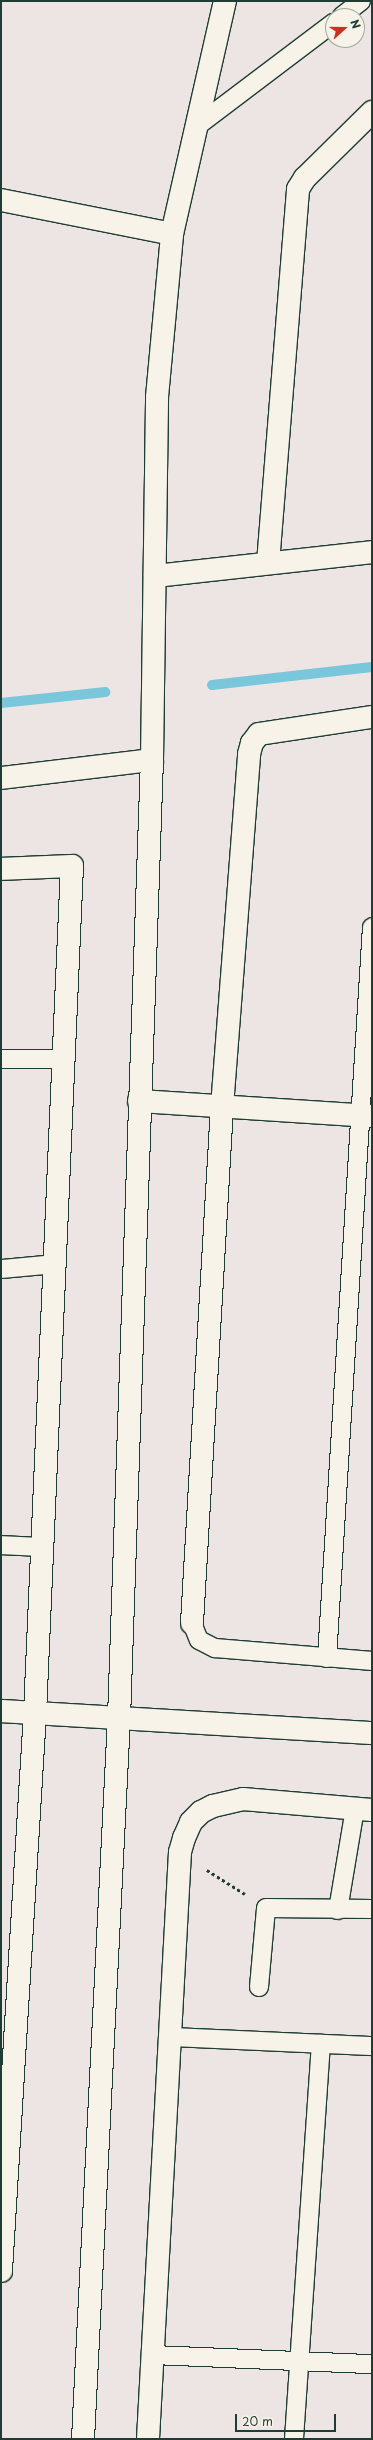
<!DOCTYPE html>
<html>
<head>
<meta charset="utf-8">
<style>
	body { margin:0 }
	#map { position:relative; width:373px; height:2440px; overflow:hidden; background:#ede4e4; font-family:"Playpen Sans",sans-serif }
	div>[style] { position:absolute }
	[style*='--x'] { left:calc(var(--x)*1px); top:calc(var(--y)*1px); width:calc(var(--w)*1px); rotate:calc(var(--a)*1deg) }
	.stream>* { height:10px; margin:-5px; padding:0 5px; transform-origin:5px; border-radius:5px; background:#7ac6da }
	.path>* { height:2.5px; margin-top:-1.25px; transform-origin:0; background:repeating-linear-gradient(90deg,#1f3d34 0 3px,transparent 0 6px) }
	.roads { filter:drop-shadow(1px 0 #1f3d34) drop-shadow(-1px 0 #1f3d34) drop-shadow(0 1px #1f3d34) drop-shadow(0 -1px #1f3d34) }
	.lane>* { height:18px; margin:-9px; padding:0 9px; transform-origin:9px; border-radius:9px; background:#f7f3e8 }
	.street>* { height:22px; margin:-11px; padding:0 11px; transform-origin:11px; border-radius:11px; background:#f7f3e8 }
	.secondary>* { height:22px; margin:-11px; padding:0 11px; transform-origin:11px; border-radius:11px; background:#f7f3e8 }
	span { translate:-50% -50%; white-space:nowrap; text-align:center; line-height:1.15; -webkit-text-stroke:3px #f7f3e8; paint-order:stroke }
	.frame { position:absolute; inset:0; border:2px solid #1f3d34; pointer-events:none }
	.north { position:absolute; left:325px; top:8px; width:40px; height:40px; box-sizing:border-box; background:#f7f3e8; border:1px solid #a1aaa0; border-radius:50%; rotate:69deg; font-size:11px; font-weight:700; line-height:16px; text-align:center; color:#1f3d34 }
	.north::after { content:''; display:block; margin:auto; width:14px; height:18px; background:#c8321e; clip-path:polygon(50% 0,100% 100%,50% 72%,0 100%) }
	.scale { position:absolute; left:235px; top:2414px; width:101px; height:18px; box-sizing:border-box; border:2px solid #1f3d34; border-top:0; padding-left:5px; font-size:12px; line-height:14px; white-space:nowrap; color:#1f3d34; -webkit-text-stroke:3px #f7f3e8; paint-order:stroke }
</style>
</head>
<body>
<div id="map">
	<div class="stream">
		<div style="--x:212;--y:685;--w:161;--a:-6.4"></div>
		<div style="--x:1;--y:703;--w:105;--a:-6"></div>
	</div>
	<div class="path">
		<div style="--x:207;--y:1870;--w:45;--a:32.3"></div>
	</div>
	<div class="roads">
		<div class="lane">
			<div style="--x:342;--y:16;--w:24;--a:-38"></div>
			<div style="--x:197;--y:126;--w:171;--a:-37.1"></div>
			<div style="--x:1;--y:1059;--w:63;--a:0"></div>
			<div style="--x:1;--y:1269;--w:54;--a:-5.3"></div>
			<div style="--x:1;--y:1545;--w:42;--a:2.7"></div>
			<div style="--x:192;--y:1623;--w:18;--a:68"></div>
			<div style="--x:199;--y:1640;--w:18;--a:27"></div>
			<div style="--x:215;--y:1648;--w:158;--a:4.7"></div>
			<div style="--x:327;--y:1658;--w:732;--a:-86.48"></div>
			<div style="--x:338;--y:1910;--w:103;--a:-80.5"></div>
			<div style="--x:259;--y:1987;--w:79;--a:-84.9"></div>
			<div style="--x:266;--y:1908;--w:106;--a:0.5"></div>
			<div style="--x:170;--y:2037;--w:202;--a:2.6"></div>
			<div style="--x:153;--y:2355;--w:219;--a:2.4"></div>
			<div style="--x:294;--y:2439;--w:396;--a:-86.1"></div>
		</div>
		<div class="street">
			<div style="--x:1;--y:200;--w:174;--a:11.2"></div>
			<div style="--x:268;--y:563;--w:375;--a:-85.4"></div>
			<div style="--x:298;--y:189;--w:13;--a:-58"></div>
			<div style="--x:305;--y:178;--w:94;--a:-44.6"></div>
			<div style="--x:155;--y:576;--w:218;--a:-6.3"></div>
			<div style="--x:1;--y:778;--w:152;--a:-6.8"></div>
			<div style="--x:1;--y:869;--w:71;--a:-2.4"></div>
			<div style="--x:72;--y:866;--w:848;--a:92.5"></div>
			<div style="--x:35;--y:1713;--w:559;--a:93.49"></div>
			<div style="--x:139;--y:1101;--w:233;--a:3.7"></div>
			<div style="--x:192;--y:1623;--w:517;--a:-86.67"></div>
			<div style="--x:222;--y:1107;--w:354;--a:-85.6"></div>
			<div style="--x:249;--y:754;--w:11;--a:-75"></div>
			<div style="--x:252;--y:743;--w:11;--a:-52"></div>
			<div style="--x:259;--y:734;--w:114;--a:-8.6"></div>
			<div style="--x:83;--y:2439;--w:722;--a:-87.14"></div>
			<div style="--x:119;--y:1718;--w:959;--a:-88.03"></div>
			<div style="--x:152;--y:760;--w:363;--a:-89.2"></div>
			<div style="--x:157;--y:397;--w:164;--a:-84.7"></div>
			<div style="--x:172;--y:234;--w:239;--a:-77.2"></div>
			<div style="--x:148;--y:2439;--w:588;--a:-86.88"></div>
			<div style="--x:180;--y:1852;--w:15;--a:-74"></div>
			<div style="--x:184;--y:1838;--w:17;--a:-66"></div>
			<div style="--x:191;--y:1822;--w:14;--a:-45"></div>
			<div style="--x:201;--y:1812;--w:13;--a:-27"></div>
			<div style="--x:213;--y:1806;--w:31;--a:-13"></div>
			<div style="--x:243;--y:1799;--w:129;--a:4.9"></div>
		</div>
		<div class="secondary">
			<div style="--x:1;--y:1711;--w:372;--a:3.4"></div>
		</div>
	</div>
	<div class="frame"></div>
	<div class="north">N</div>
	<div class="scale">20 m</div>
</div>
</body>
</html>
